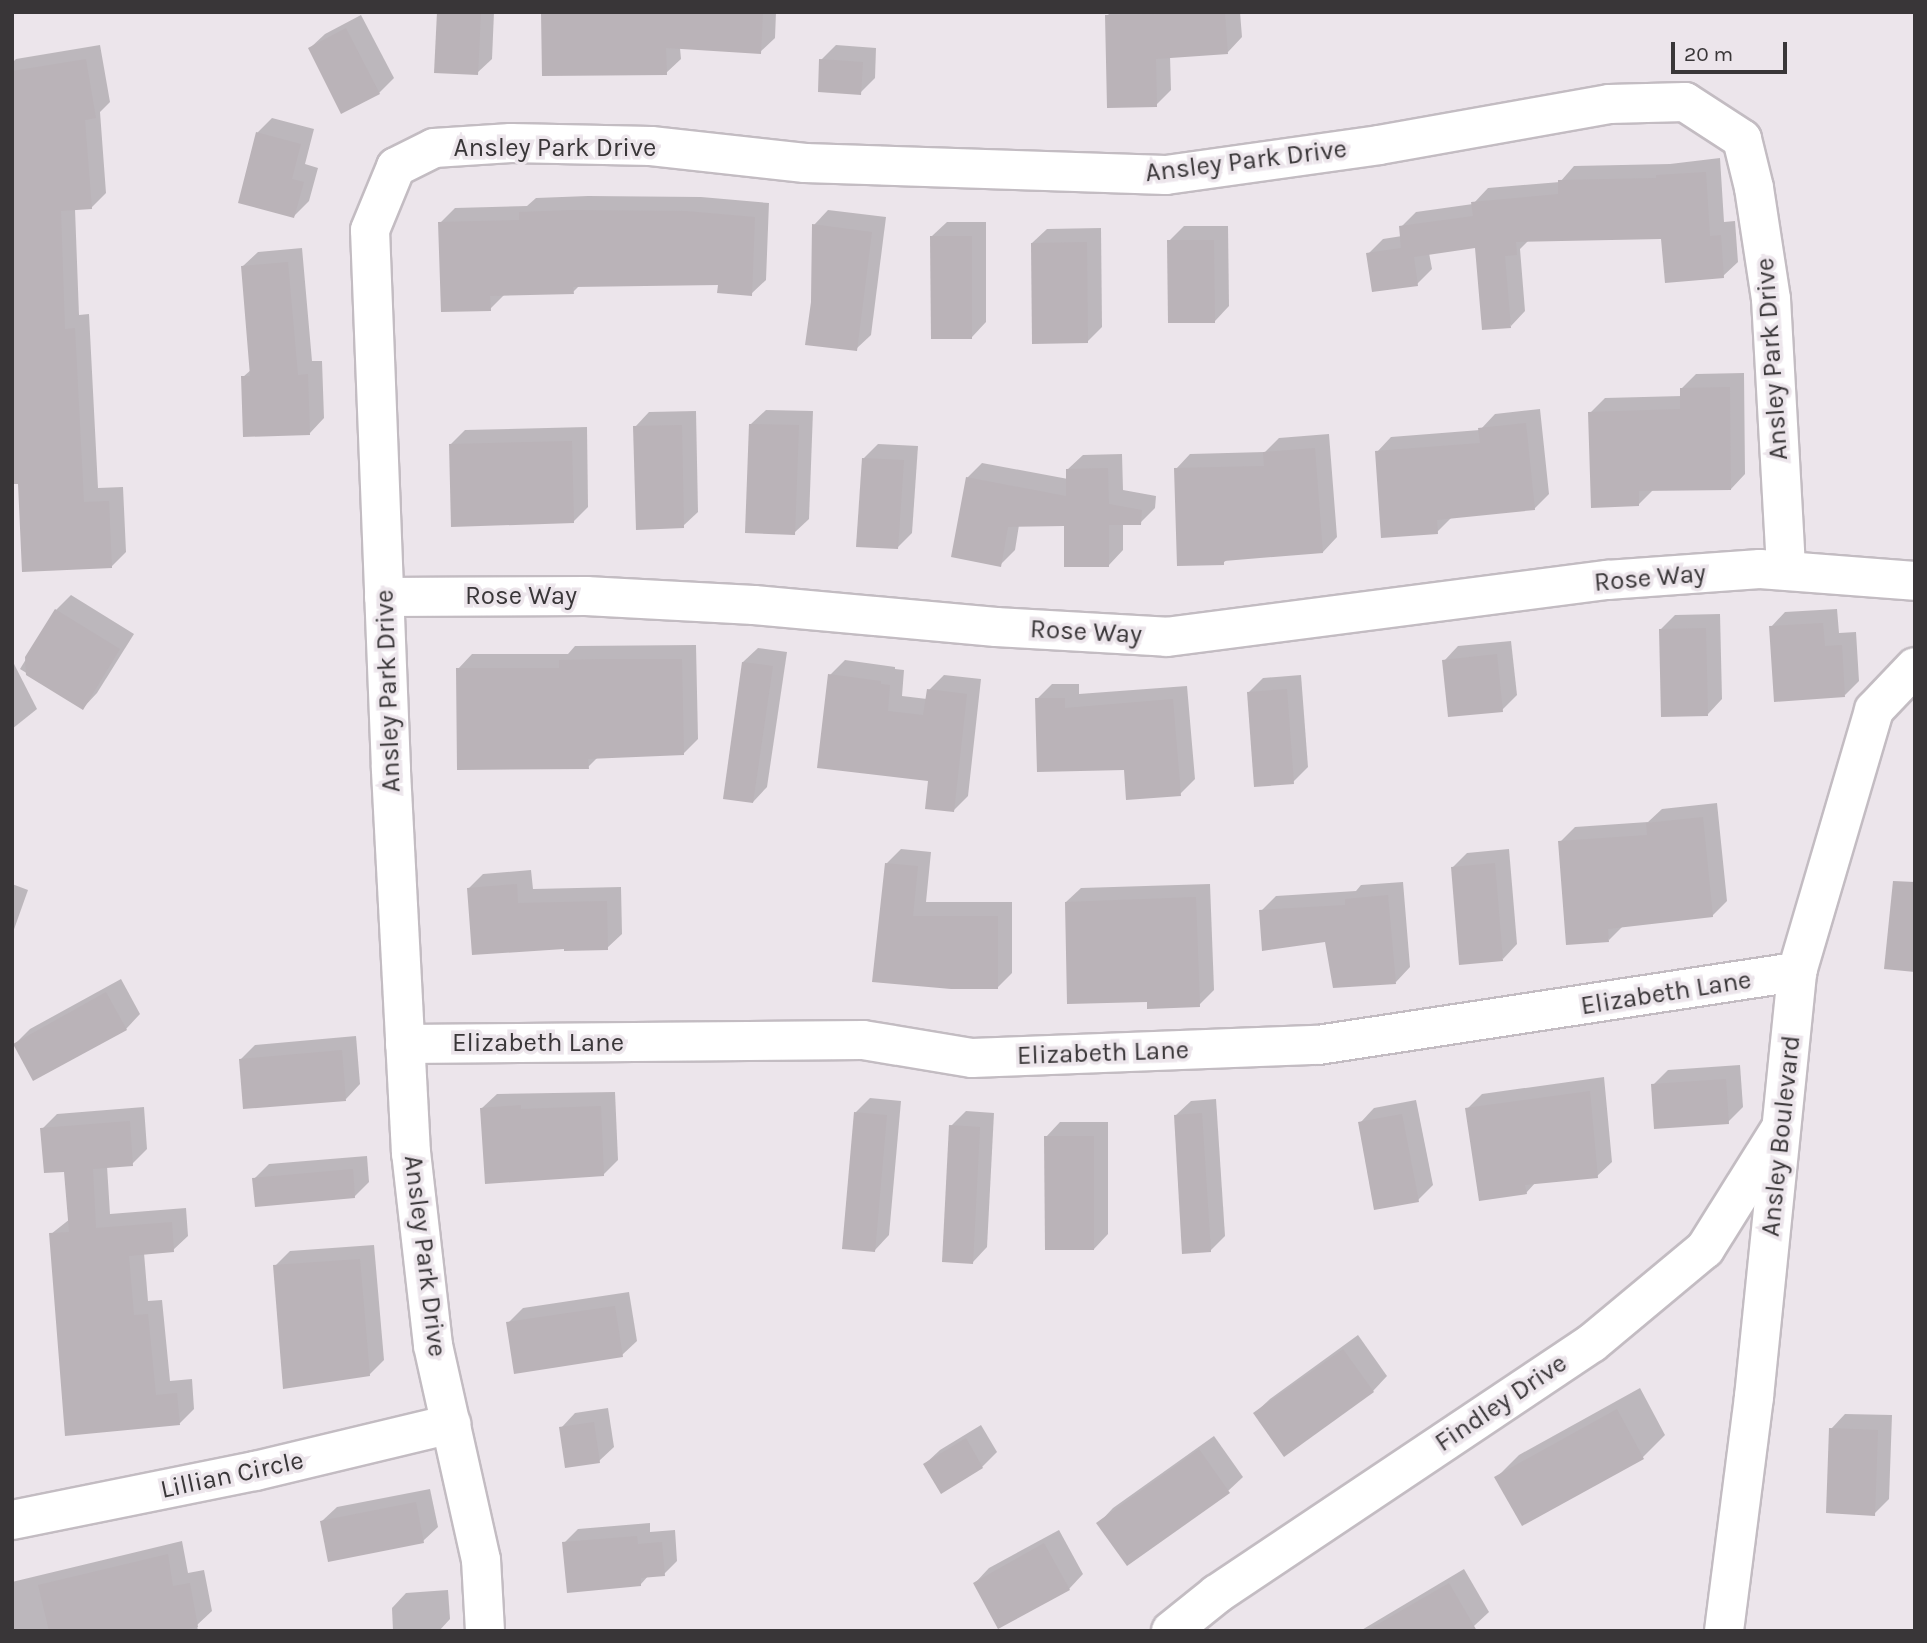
<!DOCTYPE html>
<html>
<head>
<meta charset="utf-8">
<style>
	body { margin:0 }
	#map { position:relative; width:1927px; height:1643px; overflow:hidden; background:#ece5eb; font-family:Karla,sans-serif }
	div>[style] { position:absolute }
	[style*='--x'] { left:calc(var(--x)*1px); top:calc(var(--y)*1px); width:calc(var(--w)*1px); rotate:calc(var(--a)*1deg) }
	.shadow>* { inset:0; background:#0003 }
	.building>* { inset:0; background:#bab3b8 }
	.roads { filter:drop-shadow(2px 0 #c3bcc2) drop-shadow(-2px 0 #c3bcc2) drop-shadow(0 2px #c3bcc2) drop-shadow(0 -2px #c3bcc2) }
	.minor>* { height:38px; margin:-19px; padding:0 19px; transform-origin:19px; border-radius:19px; background:#fff }
	span { translate:-50% -50%; white-space:nowrap; text-align:center; line-height:1.15; -webkit-text-stroke:7px #ece5eb; paint-order:stroke }
	.street-label { font-size:26px; color:#393638 }
	.frame { position:absolute; inset:0; border:14px solid #393638; pointer-events:none }
	.scale { position:absolute; left:1671px; top:42px; width:116px; height:32px; box-sizing:border-box; border:4px solid #393638; border-top:0; padding-left:9px; font-size:21px; line-height:24px; white-space:nowrap; color:#393638; -webkit-text-stroke:5px #ece5eb; paint-order:stroke }
</style>
</head>
<body>
<div id="map">
	<div class="shadow">
		<div style="clip-path:polygon(439px 12px,494px 12px,492px 59px,477px 73px)"></div>
		<div style="clip-path:polygon(542px 12px,776px 12px,775px 38px,760px 52px,680px 48px,681px 59px,666px 73px)"></div>
		<div style="clip-path:polygon(1111px 12px,1240px 12px,1242px 37px,1228px 52px,1170px 56px,1171px 90px,1156px 105px,1107px 16px)"></div>
		<div style="clip-path:polygon(361px 15px,394px 78px,379px 93px,310px 48px,325px 34px)"></div>
		<div style="clip-path:polygon(100px 45px,110px 102px,100px 112px,106px 193px,91px 208px,75px 209px,79px 315px,89px 314px,98px 488px,123px 487px,126px 552px,111px 567px,23px 570px,12px 63px,16px 59px)"></div>
		<div style="clip-path:polygon(836px 45px,876px 48px,875px 78px,860px 93px,821px 60px)"></div>
		<div style="clip-path:polygon(272px 118px,314px 129px,305px 164px,318px 168px,309px 201px,294px 216px,257px 133px)"></div>
		<div style="clip-path:polygon(1720px 158px,1724px 222px,1735px 221px,1738px 262px,1723px 276px,1663px 238px,1529px 240px,1520px 249px,1525px 311px,1511px 326px,1477px 246px,1429px 253px,1432px 269px,1417px 284px,1368px 254px,1383px 239px,1402px 236px,1401px 227px,1416px 212px,1473px 204px,1488px 188px,1560px 182px,1574px 166px,1670px 164px)"></div>
		<div style="clip-path:polygon(588px 196px,701px 197px,769px 203px,766px 280px,751px 294px,720px 283px,580px 285px,573px 292px,505px 294px,490px 309px,440px 223px,455px 208px,527px 206px,536px 198px)"></div>
		<div style="clip-path:polygon(828px 210px,886px 217px,871px 335px,856px 349px,812px 302px,814px 225px)"></div>
		<div style="clip-path:polygon(947px 222px,986px 222px,986px 322px,972px 337px,932px 236px)"></div>
		<div style="clip-path:polygon(1184px 226px,1228px 226px,1229px 306px,1215px 321px,1169px 241px)"></div>
		<div style="clip-path:polygon(1101px 228px,1102px 327px,1087px 342px,1032px 243px,1047px 229px)"></div>
		<div style="clip-path:polygon(302px 248px,312px 361px,322px 361px,324px 418px,310px 433px,243px 377px,252px 369px,243px 266px,258px 252px)"></div>
		<div style="clip-path:polygon(1744px 373px,1745px 474px,1731px 489px,1653px 490px,1639px 504px,1590px 413px,1605px 398px,1682px 396px,1681px 389px,1696px 374px)"></div>
		<div style="clip-path:polygon(1540px 409px,1549px 494px,1534px 509px,1452px 517px,1437px 532px,1377px 452px,1391px 437px,1480px 430px,1495px 414px)"></div>
		<div style="clip-path:polygon(766px 410px,813px 411px,809px 519px,794px 533px,751px 424px)"></div>
		<div style="clip-path:polygon(696px 411px,698px 512px,683px 526px,635px 427px,649px 412px)"></div>
		<div style="clip-path:polygon(587px 427px,588px 507px,573px 522px,450px 445px,465px 430px)"></div>
		<div style="clip-path:polygon(1329px 434px,1337px 537px,1323px 552px,1228px 559px,1223px 563px,1176px 469px,1190px 454px,1265px 452px,1279px 438px)"></div>
		<div style="clip-path:polygon(878px 444px,918px 446px,912px 533px,898px 547px,864px 458px)"></div>
		<div style="clip-path:polygon(1122px 454px,1123px 490px,1156px 496px,1155px 508px,1140px 523px,1123px 523px,1123px 550px,1109px 565px,1066px 524px,1019px 525px,1015px 550px,1000px 565px,967px 478px,982px 463px,1068px 479px,1068px 469px,1083px 455px)"></div>
		<div style="clip-path:polygon(71px 595px,134px 634px,97px 693px,83px 708px,20px 669px,56px 610px)"></div>
		<div style="clip-path:polygon(1837px 609px,1839px 633px,1856px 632px,1859px 681px,1845px 695px,1771px 627px,1785px 612px)"></div>
		<div style="clip-path:polygon(1720px 614px,1722px 699px,1708px 714px,1661px 629px,1675px 615px)"></div>
		<div style="clip-path:polygon(1511px 641px,1517px 695px,1502px 710px,1444px 661px,1458px 646px)"></div>
		<div style="clip-path:polygon(696px 645px,698px 739px,683px 754px,598px 757px,588px 767px,458px 669px,472px 654px,568px 654px,575px 646px)"></div>
		<div style="clip-path:polygon(758px 648px,787px 652px,767px 787px,753px 802px,743px 662px)"></div>
		<div style="clip-path:polygon(12px 660px,37px 709px,12px 729px)"></div>
		<div style="clip-path:polygon(845px 660px,895px 667px,895px 669px,904px 670px,902px 696px,927px 699px,929px 690px,944px 675px,981px 679px,968px 796px,953px 811px,930px 780px,830px 675px)"></div>
		<div style="clip-path:polygon(1301px 675px,1308px 767px,1293px 782px,1249px 692px,1263px 678px)"></div>
		<div style="clip-path:polygon(1052px 684px,1079px 684px,1079px 694px,1187px 686px,1195px 779px,1180px 794px,1125px 768px,1037px 699px)"></div>
		<div style="clip-path:polygon(1717px 803px,1727px 901px,1712px 916px,1624px 925px,1609px 940px,1560px 842px,1575px 827px,1648px 822px,1662px 809px)"></div>
		<div style="clip-path:polygon(901px 849px,931px 852px,926px 902px,1012px 902px,1012px 973px,997px 988px,874px 980px,886px 864px)"></div>
		<div style="clip-path:polygon(1509px 849px,1517px 944px,1503px 959px,1453px 867px,1467px 853px)"></div>
		<div style="clip-path:polygon(531px 870px,533px 889px,621px 887px,622px 934px,607px 948px,469px 888px,483px 874px)"></div>
		<div style="clip-path:polygon(1403px 882px,1410px 967px,1396px 982px,1326px 940px,1261px 911px,1276px 896px,1356px 891px,1361px 885px)"></div>
		<div style="clip-path:polygon(12px 884px,28px 890px,12px 935px)"></div>
		<div style="clip-path:polygon(1210px 884px,1214px 990px,1199px 1005px,1148px 1000px,1066px 902px,1081px 888px)"></div>
		<div style="clip-path:polygon(121px 979px,140px 1014px,126px 1029px,15px 1044px,30px 1029px)"></div>
		<div style="clip-path:polygon(356px 1036px,360px 1084px,346px 1099px,240px 1060px,255px 1045px)"></div>
		<div style="clip-path:polygon(1740px 1065px,1743px 1107px,1728px 1122px,1653px 1085px,1668px 1070px)"></div>
		<div style="clip-path:polygon(1604px 1077px,1612px 1162px,1597px 1176px,1536px 1182px,1526px 1193px,1467px 1109px,1482px 1094px)"></div>
		<div style="clip-path:polygon(615px 1092px,618px 1160px,603px 1175px,482px 1108px,497px 1094px)"></div>
		<div style="clip-path:polygon(870px 1098px,901px 1101px,889px 1235px,875px 1250px,855px 1113px)"></div>
		<div style="clip-path:polygon(1216px 1099px,1225px 1236px,1210px 1251px,1176px 1115px,1191px 1101px)"></div>
		<div style="clip-path:polygon(1416px 1100px,1433px 1185px,1418px 1200px,1360px 1123px,1374px 1108px)"></div>
		<div style="clip-path:polygon(144px 1107px,147px 1149px,132px 1164px,107px 1166px,110px 1214px,186px 1208px,188px 1236px,173px 1250px,144px 1253px,148px 1301px,162px 1300px,170px 1381px,192px 1379px,194px 1409px,180px 1423px,66px 1434px,51px 1234px,70px 1219px,65px 1170px,42px 1129px,57px 1114px)"></div>
		<div style="clip-path:polygon(966px 1111px,994px 1113px,987px 1247px,973px 1262px,951px 1126px)"></div>
		<div style="clip-path:polygon(1060px 1122px,1108px 1122px,1108px 1234px,1094px 1249px,1046px 1137px)"></div>
		<div style="clip-path:polygon(367px 1156px,369px 1182px,354px 1197px,254px 1179px,269px 1164px)"></div>
		<div style="clip-path:polygon(374px 1245px,384px 1360px,369px 1375px,275px 1266px,290px 1251px)"></div>
		<div style="clip-path:polygon(629px 1292px,637px 1341px,622px 1355px,508px 1323px,523px 1308px)"></div>
		<div style="clip-path:polygon(1358px 1335px,1387px 1376px,1373px 1391px,1255px 1413px,1270px 1399px)"></div>
		<div style="clip-path:polygon(1640px 1388px,1665px 1435px,1643px 1457px,1522px 1524px,1497px 1477px,1519px 1455px)"></div>
		<div style="clip-path:polygon(608px 1408px,614px 1447px,599px 1461px,561px 1428px,575px 1413px)"></div>
		<div style="clip-path:polygon(1845px 1414px,1892px 1415px,1889px 1499px,1874px 1514px,1831px 1429px)"></div>
		<div style="clip-path:polygon(981px 1425px,997px 1452px,982px 1467px,925px 1464px,940px 1450px)"></div>
		<div style="clip-path:polygon(1214px 1436px,1243px 1477px,1228px 1491px,1099px 1523px,1113px 1508px)"></div>
		<div style="clip-path:polygon(430px 1489px,438px 1527px,423px 1541px,322px 1521px,337px 1507px)"></div>
		<div style="clip-path:polygon(650px 1523px,650px 1532px,675px 1530px,677px 1561px,664px 1574px,649px 1575px,641px 1584px,564px 1543px,578px 1529px)"></div>
		<div style="clip-path:polygon(1059px 1530px,1083px 1574px,1069px 1589px,975px 1583px,989px 1568px)"></div>
		<div style="clip-path:polygon(182px 1541px,188px 1573px,204px 1570px,212px 1611px,197px 1625px,198px 1631px,12px 1631px,12px 1582px)"></div>
		<div style="clip-path:polygon(1464px 1569px,1489px 1612px,1474px 1626px,1466px 1631px,1360px 1631px)"></div>
		<div style="clip-path:polygon(448px 1590px,450px 1619px,439px 1631px,393px 1631px,392px 1608px,406px 1593px)"></div>
	</div>
	<div class="building">
		<div style="clip-path:polygon(437px 12px,481px 12px,478px 75px,434px 73px)"></div>
		<div style="clip-path:polygon(541px 12px,763px 12px,761px 54px,666px 48px,667px 75px,542px 76px)"></div>
		<div style="clip-path:polygon(1225px 13px,1228px 54px,1156px 59px,1157px 107px,1107px 108px,1105px 15px)"></div>
		<div style="clip-path:polygon(346px 28px,380px 94px,341px 114px,308px 48px)"></div>
		<div style="clip-path:polygon(86px 59px,96px 118px,85px 120px,92px 209px,61px 211px,65px 329px,75px 328px,84px 502px,109px 501px,112px 568px,22px 572px,18px 484px,12px 484px,12px 71px)"></div>
		<div style="clip-path:polygon(819px 59px,863px 62px,861px 95px,818px 92px)"></div>
		<div style="clip-path:polygon(256px 132px,301px 144px,292px 179px,304px 182px,294px 218px,238px 203px)"></div>
		<div style="clip-path:polygon(1706px 172px,1710px 236px,1721px 235px,1724px 278px,1665px 283px,1661px 239px,1516px 242px,1517px 255px,1505px 256px,1511px 328px,1482px 330px,1475px 248px,1414px 257px,1418px 286px,1372px 292px,1366px 253px,1401px 248px,1399px 226px,1473px 216px,1471px 202px,1558px 194px,1558px 180px,1656px 178px,1656px 175px)"></div>
		<div style="clip-path:polygon(572px 210px,686px 211px,755px 217px,752px 296px,717px 293px,718px 285px,573px 287px,574px 294px,490px 296px,491px 311px,441px 312px,438px 222px,519px 220px,519px 212px)"></div>
		<div style="clip-path:polygon(812px 224px,872px 232px,857px 351px,805px 345px,811px 302px)"></div>
		<div style="clip-path:polygon(930px 236px,972px 236px,972px 339px,931px 339px)"></div>
		<div style="clip-path:polygon(1167px 240px,1214px 240px,1215px 323px,1168px 323px)"></div>
		<div style="clip-path:polygon(1087px 242px,1088px 343px,1032px 344px,1031px 243px)"></div>
		<div style="clip-path:polygon(288px 262px,298px 375px,308px 374px,310px 435px,243px 437px,241px 376px,250px 376px,241px 266px)"></div>
		<div style="clip-path:polygon(1730px 387px,1731px 490px,1639px 491px,1639px 506px,1591px 508px,1588px 412px,1680px 409px,1680px 388px)"></div>
		<div style="clip-path:polygon(1526px 423px,1535px 510px,1437px 520px,1438px 534px,1381px 538px,1375px 451px,1480px 443px,1478px 428px)"></div>
		<div style="clip-path:polygon(749px 424px,799px 425px,795px 535px,745px 533px)"></div>
		<div style="clip-path:polygon(682px 425px,684px 528px,636px 530px,633px 426px)"></div>
		<div style="clip-path:polygon(572px 441px,574px 523px,451px 527px,449px 444px)"></div>
		<div style="clip-path:polygon(1315px 448px,1323px 553px,1224px 561px,1224px 565px,1177px 566px,1174px 468px,1264px 466px,1263px 452px)"></div>
		<div style="clip-path:polygon(862px 458px,904px 460px,898px 549px,856px 547px)"></div>
		<div style="clip-path:polygon(1108px 468px,1109px 504px,1142px 510px,1141px 525px,1109px 525px,1109px 567px,1064px 567px,1064px 526px,1008px 527px,1001px 567px,951px 557px,966px 477px,1066px 496px,1066px 469px)"></div>
		<div style="clip-path:polygon(55px 609px,120px 649px,83px 710px,26px 675px,25px 657px)"></div>
		<div style="clip-path:polygon(1823px 623px,1825px 646px,1842px 645px,1845px 697px,1774px 702px,1769px 626px)"></div>
		<div style="clip-path:polygon(1706px 628px,1708px 716px,1661px 717px,1659px 629px)"></div>
		<div style="clip-path:polygon(1497px 654px,1503px 712px,1448px 717px,1442px 660px)"></div>
		<div style="clip-path:polygon(602px 659px,682px 659px,684px 755px,588px 759px,589px 769px,457px 770px,456px 668px,559px 668px,559px 660px)"></div>
		<div style="clip-path:polygon(742px 662px,773px 666px,753px 803px,723px 799px)"></div>
		<div style="clip-path:polygon(828px 674px,881px 681px,881px 684px,890px 685px,888px 711px,923px 715px,927px 689px,967px 694px,954px 812px,925px 809px,928px 781px,817px 768px)"></div>
		<div style="clip-path:polygon(1287px 689px,1294px 784px,1254px 787px,1247px 692px)"></div>
		<div style="clip-path:polygon(1035px 698px,1065px 698px,1065px 708px,1173px 699px,1181px 796px,1126px 800px,1124px 770px,1037px 772px)"></div>
		<div style="clip-path:polygon(1703px 817px,1713px 917px,1608px 929px,1609px 942px,1566px 945px,1558px 841px,1647px 835px,1646px 823px)"></div>
		<div style="clip-path:polygon(885px 863px,918px 866px,913px 916px,998px 916px,998px 989px,951px 989px,872px 982px)"></div>
		<div style="clip-path:polygon(1495px 863px,1503px 961px,1459px 965px,1451px 867px)"></div>
		<div style="clip-path:polygon(1893px 881px,1915px 882px,1915px 972px,1884px 969px)"></div>
		<div style="clip-path:polygon(517px 884px,518px 903px,607px 901px,608px 950px,564px 951px,564px 949px,472px 955px,467px 888px)"></div>
		<div style="clip-path:polygon(1388px 895px,1396px 984px,1333px 988px,1325px 942px,1262px 951px,1259px 910px,1345px 905px,1345px 899px)"></div>
		<div style="clip-path:polygon(1196px 897px,1200px 1007px,1147px 1009px,1147px 1002px,1067px 1004px,1065px 902px)"></div>
		<div style="clip-path:polygon(106px 992px,127px 1030px,33px 1081px,13px 1044px)"></div>
		<div style="clip-path:polygon(342px 1050px,346px 1101px,243px 1109px,239px 1059px)"></div>
		<div style="clip-path:polygon(1726px 1079px,1729px 1124px,1654px 1129px,1651px 1084px)"></div>
		<div style="clip-path:polygon(1590px 1091px,1598px 1178px,1525px 1185px,1527px 1194px,1479px 1201px,1465px 1108px)"></div>
		<div style="clip-path:polygon(521px 1105px,521px 1109px,601px 1106px,604px 1176px,485px 1184px,480px 1108px)"></div>
		<div style="clip-path:polygon(854px 1112px,887px 1115px,875px 1252px,842px 1249px)"></div>
		<div style="clip-path:polygon(1202px 1113px,1211px 1252px,1182px 1254px,1174px 1115px)"></div>
		<div style="clip-path:polygon(1402px 1114px,1419px 1202px,1374px 1210px,1358px 1122px)"></div>
		<div style="clip-path:polygon(130px 1121px,133px 1166px,93px 1169px,96px 1228px,172px 1222px,174px 1252px,129px 1256px,134px 1315px,148px 1314px,156px 1395px,177px 1393px,180px 1425px,65px 1436px,49px 1233px,69px 1232px,64px 1172px,44px 1173px,40px 1128px)"></div>
		<div style="clip-path:polygon(949px 1125px,980px 1127px,973px 1264px,942px 1262px)"></div>
		<div style="clip-path:polygon(1044px 1136px,1094px 1136px,1094px 1250px,1045px 1250px)"></div>
		<div style="clip-path:polygon(353px 1169px,355px 1198px,255px 1207px,252px 1178px)"></div>
		<div style="clip-path:polygon(360px 1259px,370px 1376px,283px 1389px,273px 1265px)"></div>
		<div style="clip-path:polygon(615px 1306px,623px 1357px,514px 1374px,506px 1322px)"></div>
		<div style="clip-path:polygon(1343px 1349px,1374px 1392px,1284px 1457px,1253px 1413px)"></div>
		<div style="clip-path:polygon(1617px 1409px,1644px 1459px,1522px 1526px,1494px 1477px)"></div>
		<div style="clip-path:polygon(594px 1422px,600px 1463px,565px 1468px,559px 1427px)"></div>
		<div style="clip-path:polygon(1829px 1428px,1878px 1430px,1875px 1516px,1826px 1513px)"></div>
		<div style="clip-path:polygon(966px 1438px,983px 1468px,941px 1494px,923px 1464px)"></div>
		<div style="clip-path:polygon(1199px 1449px,1230px 1493px,1127px 1566px,1096px 1523px)"></div>
		<div style="clip-path:polygon(416px 1502px,424px 1543px,328px 1562px,320px 1521px)"></div>
		<div style="clip-path:polygon(637px 1536px,638px 1544px,662px 1542px,665px 1576px,641px 1578px,641px 1586px,567px 1593px,562px 1542px)"></div>
		<div style="clip-path:polygon(1044px 1543px,1070px 1590px,998px 1629px,973px 1583px)"></div>
		<div style="clip-path:polygon(168px 1554px,173px 1586px,190px 1583px,198px 1627px,178px 1631px,49px 1631px,38px 1585px)"></div>
		<div style="clip-path:polygon(1449px 1583px,1477px 1631px,1366px 1631px)"></div>
	</div>
	<div class="roads">
		<div class="minor">
			<div style="--x:384;--y:597;--w:202;--a:-0.3"></div>
			<div style="--x:586;--y:596;--w:168;--a:3.1"></div>
			<div style="--x:754;--y:605;--w:243;--a:5.2"></div>
			<div style="--x:996;--y:627;--w:171;--a:3.3"></div>
			<div style="--x:1167;--y:637;--w:444;--a:-7.4"></div>
			<div style="--x:1607;--y:580;--w:153;--a:-4.1"></div>
			<div style="--x:1760;--y:569;--w:155;--a:4.4"></div>
			<div style="--x:405;--y:1044;--w:458;--a:-0.5"></div>
			<div style="--x:863;--y:1040;--w:110;--a:9.4"></div>
			<div style="--x:972;--y:1058;--w:346;--a:-2.2"></div>
			<div style="--x:1318;--y:1045;--w:485;--a:-8.7"></div>
			<div style="--x:12;--y:1520;--w:248;--a:-11.4"></div>
			<div style="--x:255;--y:1471;--w:202;--a:-13.5"></div>
			<div style="--x:485;--y:1631;--w:71;--a:-93.2"></div>
			<div style="--x:481;--y:1560;--w:220;--a:-102.6"></div>
			<div style="--x:433;--y:1345;--w:193;--a:-96.5"></div>
			<div style="--x:411;--y:1153;--w:385;--a:-93"></div>
			<div style="--x:391;--y:769;--w:539;--a:-92.23"></div>
			<div style="--x:370;--y:230;--w:68;--a:-67.6"></div>
			<div style="--x:396;--y:167;--w:42;--a:-26.6"></div>
			<div style="--x:434;--y:148;--w:77;--a:-3.7"></div>
			<div style="--x:511;--y:143;--w:140;--a:1.2"></div>
			<div style="--x:651;--y:146;--w:155;--a:6.3"></div>
			<div style="--x:805;--y:163;--w:361;--a:1.9"></div>
			<div style="--x:1166;--y:175;--w:215;--a:-8"></div>
			<div style="--x:1379;--y:145;--w:234;--a:-10.1"></div>
			<div style="--x:1609;--y:104;--w:76;--a:-1.5"></div>
			<div style="--x:1685;--y:102;--w:68;--a:33"></div>
			<div style="--x:1742;--y:139;--w:50;--a:76.2"></div>
			<div style="--x:1754;--y:188;--w:112;--a:81.3"></div>
			<div style="--x:1771;--y:299;--w:272;--a:86.8"></div>
			<div style="--x:1171;--y:1631;--w:59;--a:-38.8"></div>
			<div style="--x:1217;--y:1594;--w:451;--a:-33.8"></div>
			<div style="--x:1592;--y:1343;--w:147;--a:-39.8"></div>
			<div style="--x:1705;--y:1249;--w:139;--a:-57.9"></div>
			<div style="--x:1724;--y:1631;--w:236;--a:-82.7"></div>
			<div style="--x:1754;--y:1397;--w:427;--a:-84.2"></div>
			<div style="--x:1797;--y:972;--w:273;--a:-73.6"></div>
			<div style="--x:1874;--y:710;--w:59;--a:-46.4"></div>
		</div>
	</div>
	<div class="street-label">
		<span style="left:555px;top:148px">Ansley Park Drive</span>
		<span style="left:1246px;top:161px;rotate:-7deg">Ansley Park Drive</span>
		<span style="left:1772px;top:359px;rotate:-94deg">Ansley Park Drive</span>
		<span style="left:1650px;top:578px;rotate:-5deg">Rose Way</span>
		<span style="left:521px;top:596px">Rose Way</span>
		<span style="left:1086px;top:632px;rotate:3deg">Rose Way</span>
		<span style="left:388px;top:691px;rotate:-92deg">Ansley Park Drive</span>
		<span style="left:1666px;top:993px;rotate:-9deg">Elizabeth Lane</span>
		<span style="left:538px;top:1043px">Elizabeth Lane</span>
		<span style="left:1103px;top:1053px;rotate:-2deg">Elizabeth Lane</span>
		<span style="left:1781px;top:1136px;rotate:-84deg">Ansley Boulevard</span>
		<span style="left:425px;top:1256px;rotate:83deg">Ansley Park Drive</span>
		<span style="left:1501px;top:1403px;rotate:-34deg">Findley Drive</span>
		<span style="left:232px;top:1475px;rotate:-12deg">Lillian Circle</span>
	</div>
	<div class="frame"></div>
	<div class="scale">20 m</div>
</div>
</body>
</html>
